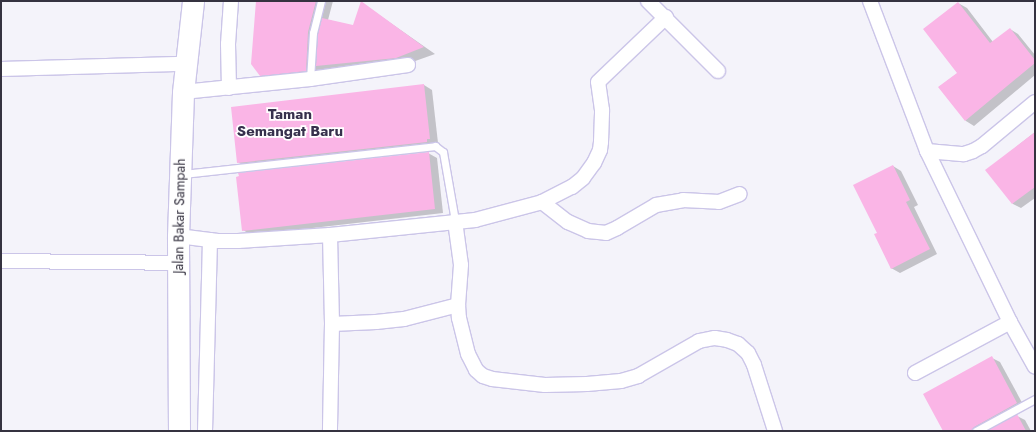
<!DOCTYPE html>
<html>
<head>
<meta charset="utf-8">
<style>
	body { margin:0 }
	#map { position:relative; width:1036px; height:432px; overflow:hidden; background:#f4f3fa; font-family:Jost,sans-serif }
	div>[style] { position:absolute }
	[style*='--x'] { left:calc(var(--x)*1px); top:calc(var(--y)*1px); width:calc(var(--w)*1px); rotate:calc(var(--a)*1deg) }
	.shadow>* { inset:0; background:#0003 }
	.building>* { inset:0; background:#fab5e6 }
	.roads { filter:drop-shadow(1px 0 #cbc5e8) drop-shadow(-1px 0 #cbc5e8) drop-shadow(0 1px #cbc5e8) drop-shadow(0 -1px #cbc5e8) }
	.lane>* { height:7px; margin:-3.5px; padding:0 3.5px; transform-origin:3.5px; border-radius:3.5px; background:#fff }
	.street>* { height:14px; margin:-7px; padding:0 7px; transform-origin:7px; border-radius:7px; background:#fff }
	.secondary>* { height:21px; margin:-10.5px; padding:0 10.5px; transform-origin:10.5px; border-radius:10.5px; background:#fff }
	span { translate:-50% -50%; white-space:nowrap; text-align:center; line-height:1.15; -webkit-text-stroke:3.5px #fff; paint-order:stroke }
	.street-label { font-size:14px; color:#353240 }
	.neighbourhood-label { font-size:15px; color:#36304c; font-weight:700 }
	.frame { position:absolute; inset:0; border:2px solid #353240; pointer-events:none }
</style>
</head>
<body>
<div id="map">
	<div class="shadow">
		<div style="clip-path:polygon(258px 1px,333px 1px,328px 20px,354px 26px,362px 3px,435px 54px,404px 65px,329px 73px,321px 69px,321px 79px,276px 84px,260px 75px)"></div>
		<div style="clip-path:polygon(958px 3px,967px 8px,993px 42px,1010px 29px,1018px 34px,1035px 55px,1035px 75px,974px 126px,966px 121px,939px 87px,958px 73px)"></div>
		<div style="clip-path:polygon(424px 85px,432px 90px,438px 143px,246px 167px,238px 162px)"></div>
		<div style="clip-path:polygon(1035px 132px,1035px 198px,1021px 208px,1013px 204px,987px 170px)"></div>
		<div style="clip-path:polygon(428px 153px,437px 158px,443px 213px,251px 235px,243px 230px)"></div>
		<div style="clip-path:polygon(893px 166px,901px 171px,918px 205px,914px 207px,937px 254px,900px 273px,891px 268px,879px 233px)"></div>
		<div style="clip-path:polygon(992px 358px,1000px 362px,1025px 408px,982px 431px,944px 431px)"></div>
		<div style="clip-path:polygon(1017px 416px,1025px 420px,1031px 431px,989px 431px)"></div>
	</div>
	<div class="building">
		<div style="clip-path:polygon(256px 1px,316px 1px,308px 32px,306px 71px,260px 76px,251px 64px)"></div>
		<div style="clip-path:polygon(361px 1px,424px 47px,396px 58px,316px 66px,318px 34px,322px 18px,353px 25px)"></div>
		<div style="clip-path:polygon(958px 2px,990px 43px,1010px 28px,1035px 60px,1035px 63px,965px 121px,938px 87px,957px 73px,923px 29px)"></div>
		<div style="clip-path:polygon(424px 84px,430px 139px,427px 139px,427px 142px,237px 163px,231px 107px)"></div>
		<div style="clip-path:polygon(1035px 132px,1035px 187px,1012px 204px,985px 170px)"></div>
		<div style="clip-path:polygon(429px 152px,435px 209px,242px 231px,236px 177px,239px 176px,238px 173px)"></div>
		<div style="clip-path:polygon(893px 165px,910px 200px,906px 202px,930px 249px,891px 269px,874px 234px,877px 233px,853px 185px)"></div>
		<div style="clip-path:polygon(992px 356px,1017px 403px,974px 427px,971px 431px,943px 431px,923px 394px)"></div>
		<div style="clip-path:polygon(1017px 414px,1026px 431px,986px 431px)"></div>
	</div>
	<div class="roads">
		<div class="lane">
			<div style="--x:310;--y:79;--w:46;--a:-86.3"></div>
			<div style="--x:313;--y:33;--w:33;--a:-76"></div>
			<div style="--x:183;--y:174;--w:254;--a:-6.3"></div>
			<div style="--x:435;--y:146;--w:10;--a:37"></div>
			<div style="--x:443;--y:152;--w:70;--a:80.1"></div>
			<div style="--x:976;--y:431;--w:67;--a:-28.5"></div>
		</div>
		<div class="street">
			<div style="--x:648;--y:1;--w:99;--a:45"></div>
			<div style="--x:870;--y:1;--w:160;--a:69.2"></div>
			<div style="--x:927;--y:151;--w:190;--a:64.1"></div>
			<div style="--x:1010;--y:322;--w:51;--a:60.9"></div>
			<div style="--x:1;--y:69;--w:184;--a:-1.6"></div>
			<div style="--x:229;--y:88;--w:44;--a:-91.3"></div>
			<div style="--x:228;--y:44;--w:43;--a:-86"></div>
			<div style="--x:183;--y:92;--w:128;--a:-5.8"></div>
			<div style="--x:310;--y:79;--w:99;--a:-8.1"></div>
			<div style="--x:927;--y:151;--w:37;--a:5"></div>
			<div style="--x:964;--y:154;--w:9;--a:-18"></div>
			<div style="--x:973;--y:151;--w:10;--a:-29"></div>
			<div style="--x:982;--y:146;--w:69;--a:-39.7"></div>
			<div style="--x:542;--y:202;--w:33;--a:38"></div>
			<div style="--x:568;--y:222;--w:22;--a:24"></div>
			<div style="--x:588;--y:231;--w:18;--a:6"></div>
			<div style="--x:606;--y:233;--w:12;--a:-24"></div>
			<div style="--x:617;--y:228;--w:45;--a:-30.5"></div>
			<div style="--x:656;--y:205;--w:27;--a:-10"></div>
			<div style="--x:683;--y:200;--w:36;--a:3"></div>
			<div style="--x:719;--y:202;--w:22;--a:-21"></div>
			<div style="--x:455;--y:221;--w:44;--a:82.2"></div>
			<div style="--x:461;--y:265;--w:40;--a:94.3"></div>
			<div style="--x:458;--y:305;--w:13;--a:86"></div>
			<div style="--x:459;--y:318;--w:37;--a:76"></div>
			<div style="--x:468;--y:354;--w:18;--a:63"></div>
			<div style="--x:476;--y:370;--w:9;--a:41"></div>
			<div style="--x:483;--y:376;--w:9;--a:18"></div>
			<div style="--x:492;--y:379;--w:53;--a:6.5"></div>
			<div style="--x:545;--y:385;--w:42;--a:-1.4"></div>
			<div style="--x:587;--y:384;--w:34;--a:-5"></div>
			<div style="--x:621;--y:381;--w:18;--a:-16"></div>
			<div style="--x:638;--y:376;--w:70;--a:-29.8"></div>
			<div style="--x:699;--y:341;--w:16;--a:-11"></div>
			<div style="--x:715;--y:338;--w:12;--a:9"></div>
			<div style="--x:727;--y:340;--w:12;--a:20"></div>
			<div style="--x:738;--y:344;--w:13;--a:42"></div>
			<div style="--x:748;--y:353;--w:13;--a:63"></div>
			<div style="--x:754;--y:365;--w:69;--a:72.3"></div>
			<div style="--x:330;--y:235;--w:89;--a:88.7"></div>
			<div style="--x:332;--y:324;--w:107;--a:91.1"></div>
			<div style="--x:178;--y:236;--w:40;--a:7.1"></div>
			<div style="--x:218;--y:241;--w:20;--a:0"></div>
			<div style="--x:238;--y:241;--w:92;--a:-3.7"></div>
			<div style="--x:330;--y:235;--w:146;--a:-5.9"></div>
			<div style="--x:475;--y:220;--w:69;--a:-15"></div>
			<div style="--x:542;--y:202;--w:34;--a:-27"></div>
			<div style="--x:572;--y:187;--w:14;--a:-39"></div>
			<div style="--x:583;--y:178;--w:19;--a:-54"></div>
			<div style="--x:594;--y:163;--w:14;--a:-65"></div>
			<div style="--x:600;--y:150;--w:8;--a:-83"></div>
			<div style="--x:601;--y:142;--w:32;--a:-88"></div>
			<div style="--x:602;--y:110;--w:28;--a:-98"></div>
			<div style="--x:598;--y:82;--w:94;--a:-43.7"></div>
			<div style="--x:1;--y:261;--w:177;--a:0.6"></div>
			<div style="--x:332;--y:324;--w:44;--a:-2.6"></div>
			<div style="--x:376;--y:322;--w:28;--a:-6"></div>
			<div style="--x:404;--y:319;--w:56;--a:-14.5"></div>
			<div style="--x:915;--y:373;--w:108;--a:-28.2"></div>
			<div style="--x:205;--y:431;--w:191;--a:-88.5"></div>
		</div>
		<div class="secondary">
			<div style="--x:179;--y:431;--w:195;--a:-90.3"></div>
			<div style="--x:178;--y:236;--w:144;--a:-88"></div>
			<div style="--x:183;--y:92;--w:92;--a:-83.7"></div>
		</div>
	</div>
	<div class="street-label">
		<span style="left:179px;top:216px;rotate:-89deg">Jalan Bakar Sampah</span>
	</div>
	<div class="neighbourhood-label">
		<span style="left:290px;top:123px">Taman<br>Semangat Baru</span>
	</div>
	<div class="frame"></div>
</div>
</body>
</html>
